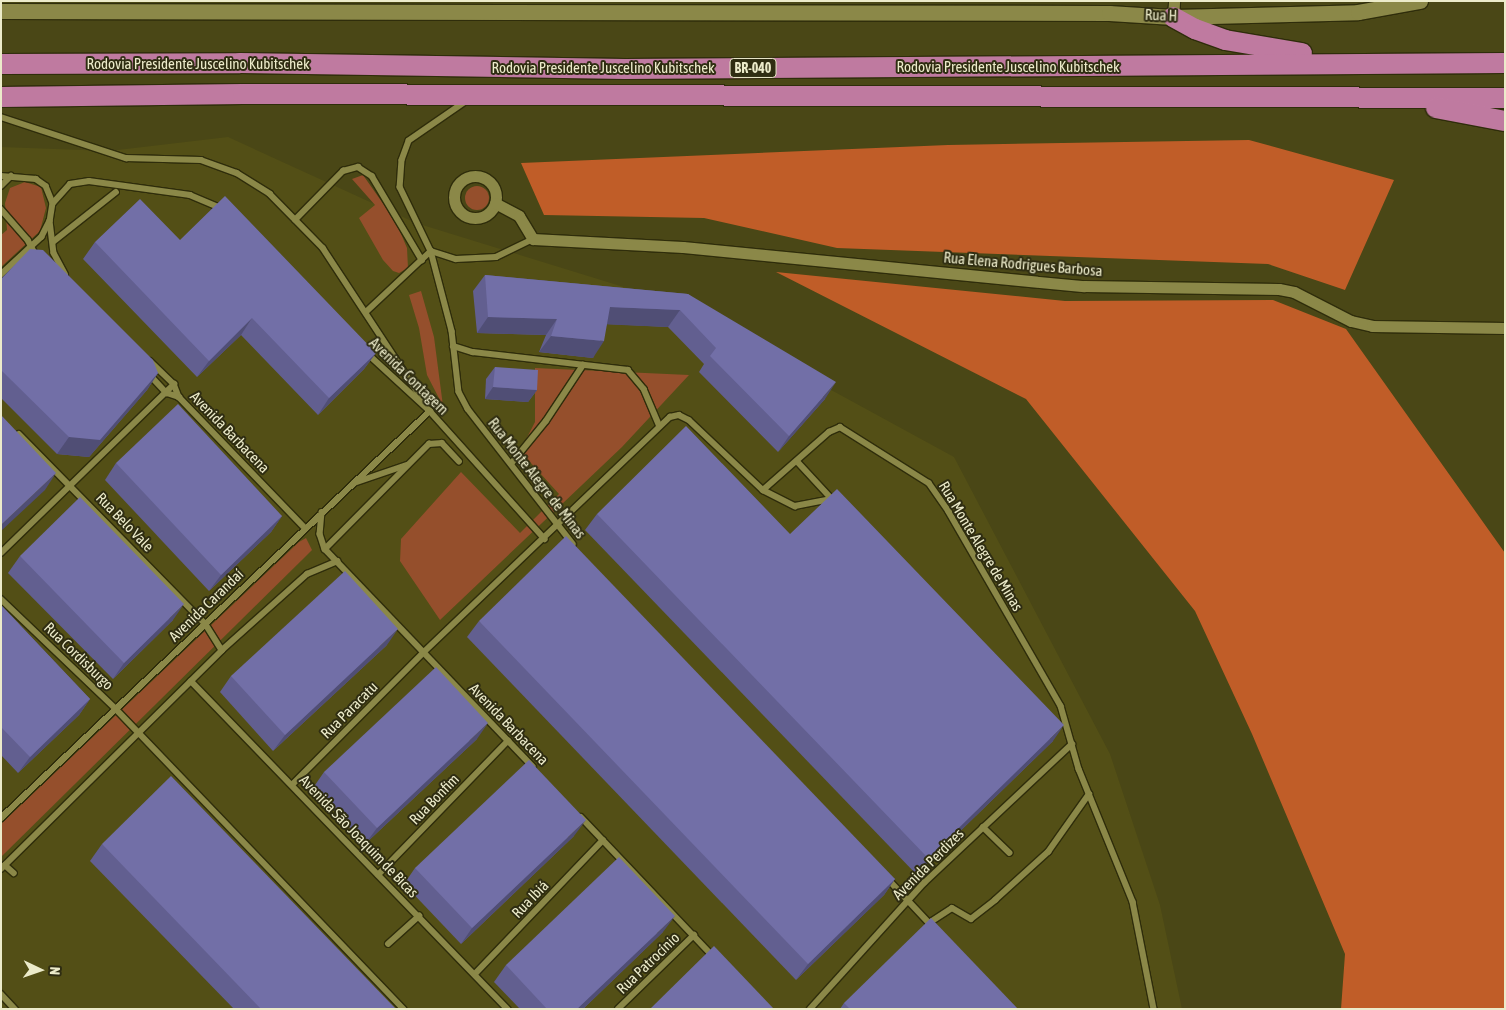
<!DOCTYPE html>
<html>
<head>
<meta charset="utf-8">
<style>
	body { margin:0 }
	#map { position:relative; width:1506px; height:1010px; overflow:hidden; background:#4a4716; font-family:"Asap Condensed",sans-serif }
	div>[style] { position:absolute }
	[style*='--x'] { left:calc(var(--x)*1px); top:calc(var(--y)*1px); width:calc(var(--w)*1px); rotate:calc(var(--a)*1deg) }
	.built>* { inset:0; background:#534f16 }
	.green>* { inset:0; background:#954f2c }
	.round { border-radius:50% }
	.forest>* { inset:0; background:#c05d28 }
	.roads { filter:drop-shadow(1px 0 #2f2d0b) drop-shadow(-1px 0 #2f2d0b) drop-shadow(0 1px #2f2d0b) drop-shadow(0 -1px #2f2d0b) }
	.lane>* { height:5.5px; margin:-2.75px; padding:0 2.75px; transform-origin:2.75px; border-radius:2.75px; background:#8b8848 }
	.street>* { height:11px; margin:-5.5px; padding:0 5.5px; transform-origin:5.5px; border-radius:5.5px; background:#8b8848 }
	.street>.ring { margin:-5.5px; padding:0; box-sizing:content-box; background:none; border:11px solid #8b8848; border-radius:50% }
	.secondary>* { height:15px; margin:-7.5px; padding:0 7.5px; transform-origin:7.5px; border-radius:7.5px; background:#8b8848 }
	.highway>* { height:20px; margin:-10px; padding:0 10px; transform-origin:10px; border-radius:10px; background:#bf7aa0 }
	.wall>* { inset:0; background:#625f90 }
	.shaded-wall>* { inset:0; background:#504e75 }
	.building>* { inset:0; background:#726fa7 }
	span { translate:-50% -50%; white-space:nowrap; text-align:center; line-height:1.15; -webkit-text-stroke:4px #2f2d12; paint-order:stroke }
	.shield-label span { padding:1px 4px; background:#2f2d12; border:1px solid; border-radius:4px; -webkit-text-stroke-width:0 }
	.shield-label { font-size:14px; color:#ecebca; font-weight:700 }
	.street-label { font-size:15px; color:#ecebca }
	.frame { position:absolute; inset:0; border:2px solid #ecebca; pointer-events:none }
	.north { position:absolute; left:15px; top:945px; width:50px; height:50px; -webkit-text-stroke:4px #2f2d12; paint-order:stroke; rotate:93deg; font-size:14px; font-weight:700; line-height:20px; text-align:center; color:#ecebca }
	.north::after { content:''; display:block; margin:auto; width:18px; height:22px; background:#ecebca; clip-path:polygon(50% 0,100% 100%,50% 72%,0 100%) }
</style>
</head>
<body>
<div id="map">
	<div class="built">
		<div style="clip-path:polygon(228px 137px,416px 223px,666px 300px,954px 457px,1110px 754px,1160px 905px,1182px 1009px,1px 1009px,1px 147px,109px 151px)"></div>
	</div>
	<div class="green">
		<div style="clip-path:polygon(363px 175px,396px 222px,407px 248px,408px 268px,399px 273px,393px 271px,383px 260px,359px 218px,375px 205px,352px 179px)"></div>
		<div style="clip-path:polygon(25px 182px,41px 187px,46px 208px,40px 231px,1px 267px,1px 235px,7px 230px,5px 203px,10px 188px)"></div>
		<div class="round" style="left:465px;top:186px;width:24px;height:24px"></div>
		<div style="clip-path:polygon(421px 291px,434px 337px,443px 406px,427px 375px,419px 328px,409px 295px)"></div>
		<div style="clip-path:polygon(535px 368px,689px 375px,622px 447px,440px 620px,400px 561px,401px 539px,461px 472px,520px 533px,559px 494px,520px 451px,535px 422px)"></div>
		<div style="clip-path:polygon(306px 538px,312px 550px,304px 558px,1px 857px,1px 824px,299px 542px)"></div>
	</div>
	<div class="forest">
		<div style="clip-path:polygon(1249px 140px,1394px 180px,1345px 290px,1268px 264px,837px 248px,704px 218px,544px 215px,521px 163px,948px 145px)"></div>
		<div style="clip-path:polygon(776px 272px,1065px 301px,1273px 300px,1346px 329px,1505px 553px,1505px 1009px,1341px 1009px,1345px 954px,1252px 734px,1195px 611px,1026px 399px)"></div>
	</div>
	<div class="roads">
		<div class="lane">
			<div style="--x:467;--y:101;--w:70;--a:145.4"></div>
			<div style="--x:409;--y:141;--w:20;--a:110"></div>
			<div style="--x:402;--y:160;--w:27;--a:94"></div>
			<div style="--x:400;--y:187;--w:71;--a:64.2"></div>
			<div style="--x:431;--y:251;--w:83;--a:75.3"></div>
			<div style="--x:452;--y:331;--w:61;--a:83.5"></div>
			<div style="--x:459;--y:392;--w:19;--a:62"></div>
			<div style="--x:468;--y:409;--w:171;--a:52.1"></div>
			<div style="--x:1;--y:117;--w:132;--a:18.2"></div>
			<div style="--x:126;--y:158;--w:75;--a:1.5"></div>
			<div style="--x:201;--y:160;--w:38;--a:20"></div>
			<div style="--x:237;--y:173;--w:39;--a:32"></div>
			<div style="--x:270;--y:194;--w:76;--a:45.5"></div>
			<div style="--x:323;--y:248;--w:188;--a:56.7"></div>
			<div style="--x:1;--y:176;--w:35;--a:5"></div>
			<div style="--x:36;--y:179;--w:12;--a:35"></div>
			<div style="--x:46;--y:186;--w:18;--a:68"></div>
			<div style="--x:53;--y:203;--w:18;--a:99"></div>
			<div style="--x:50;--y:221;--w:18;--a:117"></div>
			<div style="--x:42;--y:237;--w:56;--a:137.2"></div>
			<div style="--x:1;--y:186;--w:14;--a:-45"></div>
			<div style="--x:53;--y:203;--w:25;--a:-48"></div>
			<div style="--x:70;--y:184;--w:19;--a:-9"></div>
			<div style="--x:89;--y:181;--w:102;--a:7.9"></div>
			<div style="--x:190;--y:195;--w:33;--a:23"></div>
			<div style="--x:1;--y:209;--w:41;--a:48.9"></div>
			<div style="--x:28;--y:240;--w:17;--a:62"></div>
			<div style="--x:295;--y:220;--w:69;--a:-45.6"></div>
			<div style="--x:343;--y:171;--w:16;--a:-15"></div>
			<div style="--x:358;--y:167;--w:17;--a:33"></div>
			<div style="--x:372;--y:176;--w:98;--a:59.2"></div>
			<div style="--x:50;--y:221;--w:32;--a:83"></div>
			<div style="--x:54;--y:253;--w:24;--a:62"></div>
			<div style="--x:53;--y:242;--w:80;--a:-38.4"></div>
			<div style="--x:431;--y:251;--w:26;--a:18"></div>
			<div style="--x:456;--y:259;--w:40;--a:-2.9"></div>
			<div style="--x:496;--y:257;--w:41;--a:-25.9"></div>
			<div style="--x:366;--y:312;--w:89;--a:-43.2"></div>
			<div style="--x:453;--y:346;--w:21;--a:17"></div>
			<div style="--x:473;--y:352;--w:156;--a:6.6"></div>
			<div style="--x:628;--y:370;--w:25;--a:50"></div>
			<div style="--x:644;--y:389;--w:39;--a:67"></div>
			<div style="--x:367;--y:353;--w:86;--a:42.6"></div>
			<div style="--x:430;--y:411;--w:172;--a:48.1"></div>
			<div style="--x:150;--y:361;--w:33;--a:44"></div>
			<div style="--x:174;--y:384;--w:14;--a:69"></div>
			<div style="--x:179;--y:397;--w:182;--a:46.1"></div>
			<div style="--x:149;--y:374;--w:26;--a:47"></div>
			<div style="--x:167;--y:393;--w:13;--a:18"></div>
			<div style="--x:19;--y:434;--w:265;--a:45.5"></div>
			<div style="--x:205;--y:623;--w:32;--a:58"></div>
			<div style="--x:797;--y:461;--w:53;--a:47.3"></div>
			<div style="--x:511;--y:464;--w:55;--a:-50.9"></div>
			<div style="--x:546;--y:421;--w:67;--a:-56.5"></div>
			<div style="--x:354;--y:483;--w:56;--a:-18.8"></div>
			<div style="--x:763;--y:490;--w:36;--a:27"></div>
			<div style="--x:795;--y:506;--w:37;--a:-11"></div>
			<div style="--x:322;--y:512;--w:22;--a:95"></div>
			<div style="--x:320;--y:534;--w:16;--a:72"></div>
			<div style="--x:325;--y:549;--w:301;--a:46.3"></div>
			<div style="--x:325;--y:549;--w:148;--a:-45.3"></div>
			<div style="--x:429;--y:444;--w:13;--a:-4"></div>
			<div style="--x:442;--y:443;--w:25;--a:47"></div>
			<div style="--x:1;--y:553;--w:242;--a:-44.3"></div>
			<div style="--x:1;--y:599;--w:158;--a:43.7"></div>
			<div style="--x:115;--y:708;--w:417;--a:46.2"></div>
			<div style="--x:191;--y:681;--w:456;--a:46"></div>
			<div style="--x:292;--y:785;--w:187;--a:-45.2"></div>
			<div style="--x:424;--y:652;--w:340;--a:-43.7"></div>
			<div style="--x:670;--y:417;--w:9;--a:-13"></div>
			<div style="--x:679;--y:415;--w:11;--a:27"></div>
			<div style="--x:689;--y:420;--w:102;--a:43.4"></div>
			<div style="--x:763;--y:490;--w:88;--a:-41.3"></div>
			<div style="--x:829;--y:432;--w:12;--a:-24"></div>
			<div style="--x:840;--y:427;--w:105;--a:32.2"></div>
			<div style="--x:929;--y:483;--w:35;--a:55"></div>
			<div style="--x:949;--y:512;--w:224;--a:60"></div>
			<div style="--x:1061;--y:706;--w:66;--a:74.1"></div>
			<div style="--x:1079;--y:769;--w:144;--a:67.9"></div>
			<div style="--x:1133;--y:902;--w:109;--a:78.9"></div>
			<div style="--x:581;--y:817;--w:193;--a:46.5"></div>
			<div style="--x:1;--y:818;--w:591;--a:-43.49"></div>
			<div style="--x:983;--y:827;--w:37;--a:44"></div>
			<div style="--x:5;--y:865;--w:12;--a:42"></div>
			<div style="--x:1;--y:869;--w:311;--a:-44.7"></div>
			<div style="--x:222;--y:650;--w:114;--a:-41.8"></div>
			<div style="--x:307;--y:574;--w:33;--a:-23"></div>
			<div style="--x:378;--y:875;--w:187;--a:-45.9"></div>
			<div style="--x:887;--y:878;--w:66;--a:46.8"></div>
			<div style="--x:929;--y:923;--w:27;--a:-33"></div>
			<div style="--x:952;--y:908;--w:22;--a:30"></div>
			<div style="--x:971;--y:919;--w:31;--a:-38"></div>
			<div style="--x:995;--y:900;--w:72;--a:-42.2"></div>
			<div style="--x:1048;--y:852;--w:71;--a:-54.7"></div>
			<div style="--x:388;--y:944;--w:42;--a:-42.1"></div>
			<div style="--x:475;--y:974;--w:185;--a:-46.3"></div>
			<div style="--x:1;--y:994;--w:21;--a:47"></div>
			<div style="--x:618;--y:1009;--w:106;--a:-44.2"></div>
			<div style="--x:810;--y:1009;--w:170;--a:-47.9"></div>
			<div style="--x:924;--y:883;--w:203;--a:-43.2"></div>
		</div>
		<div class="street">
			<div style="--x:1173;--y:17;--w:16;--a:-86"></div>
			<div class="ring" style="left:454px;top:176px;width:31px;height:31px"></div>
			<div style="--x:495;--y:203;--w:27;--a:28"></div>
			<div style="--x:519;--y:216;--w:27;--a:59"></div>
			<div style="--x:533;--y:239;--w:150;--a:3.1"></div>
			<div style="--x:683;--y:247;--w:403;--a:5.6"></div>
			<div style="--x:1084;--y:286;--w:195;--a:0.9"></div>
			<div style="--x:1279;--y:289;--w:15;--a:11"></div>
			<div style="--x:1294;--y:292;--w:64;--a:27"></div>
			<div style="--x:1351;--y:321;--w:22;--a:13"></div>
			<div style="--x:1372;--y:326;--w:133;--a:0.9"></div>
		</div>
		<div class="secondary">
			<div style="--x:1;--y:11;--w:1108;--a:0.1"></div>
			<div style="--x:1109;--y:13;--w:64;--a:3.6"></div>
			<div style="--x:1173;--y:17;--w:185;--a:-1.5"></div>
			<div style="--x:1358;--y:12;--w:63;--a:-10.1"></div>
		</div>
		<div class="highway">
			<div style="--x:1173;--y:17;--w:25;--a:29"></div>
			<div style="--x:1195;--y:29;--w:32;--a:20"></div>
			<div style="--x:1225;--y:40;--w:78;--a:9.6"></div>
			<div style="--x:1;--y:64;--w:239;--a:-0.2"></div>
			<div style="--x:240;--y:63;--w:385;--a:0.9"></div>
			<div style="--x:625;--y:69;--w:880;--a:-0.39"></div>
			<div style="--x:1;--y:97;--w:242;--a:-0.7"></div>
			<div style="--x:243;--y:94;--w:1262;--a:0.18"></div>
			<div style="--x:1436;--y:108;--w:70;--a:10.7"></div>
		</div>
	</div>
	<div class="wall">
		<div style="clip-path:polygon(180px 240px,376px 353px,364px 369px,318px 415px,241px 335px,197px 377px,83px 259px,95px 242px)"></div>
		<div style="clip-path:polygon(485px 275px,688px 294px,825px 399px,778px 452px,699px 372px,704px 364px,668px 327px,607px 324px,593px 358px,539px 352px,546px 335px,477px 333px,473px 291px)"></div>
		<div style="clip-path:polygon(1px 279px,158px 373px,147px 390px,89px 457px,57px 454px,1px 398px)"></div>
		<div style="clip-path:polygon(495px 367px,537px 390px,528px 402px,485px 399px,486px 379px)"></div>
		<div style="clip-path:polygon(116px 463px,282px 516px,271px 532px,209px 591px,105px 480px)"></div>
		<div style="clip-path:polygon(597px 514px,790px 534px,1053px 741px,916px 874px,585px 530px)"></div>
		<div style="clip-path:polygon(20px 556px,173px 620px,113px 679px,8px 573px)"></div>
		<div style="clip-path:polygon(1px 605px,90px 699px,79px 715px,18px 773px,1px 755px)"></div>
		<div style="clip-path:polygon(479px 621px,895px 879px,884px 895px,796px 980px,467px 637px)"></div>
		<div style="clip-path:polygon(387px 645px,273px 751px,220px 692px,231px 676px)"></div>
		<div style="clip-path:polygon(477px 739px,365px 844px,313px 788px,324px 772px)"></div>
		<div style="clip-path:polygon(574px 836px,461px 944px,404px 884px,415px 868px)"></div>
		<div style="clip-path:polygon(102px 844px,396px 1009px,234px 1009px,90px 861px)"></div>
		<div style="clip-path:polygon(663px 932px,583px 1009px,520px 1009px,494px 982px,506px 965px)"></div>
		<div style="clip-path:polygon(844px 1003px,1018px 1009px,840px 1009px)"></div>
	</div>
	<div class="shaded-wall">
		<div style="clip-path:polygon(610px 307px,680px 310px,668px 327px,598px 324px)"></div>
		<div style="clip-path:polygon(488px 317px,557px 319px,546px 335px,477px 333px)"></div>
		<div style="clip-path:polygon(252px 318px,241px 335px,197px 377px,209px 361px)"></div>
		<div style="clip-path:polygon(551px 336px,604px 341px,593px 358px,539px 352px)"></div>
		<div style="clip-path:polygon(376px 353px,364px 369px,318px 415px,329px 398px)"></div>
		<div style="clip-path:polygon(158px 373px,147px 390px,89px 457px,57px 454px,69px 437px)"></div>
		<div style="clip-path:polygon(836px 382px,825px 399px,778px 452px,789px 436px)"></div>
		<div style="clip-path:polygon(493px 387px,537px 390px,528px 402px,485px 399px)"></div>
		<div style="clip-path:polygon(56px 473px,45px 490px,1px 531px,1px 525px)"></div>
		<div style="clip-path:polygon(282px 516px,271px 532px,209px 591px,221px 575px)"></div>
		<div style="clip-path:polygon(184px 604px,173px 620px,113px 679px,124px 663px)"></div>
		<div style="clip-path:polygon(398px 629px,387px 645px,273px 751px,285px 735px)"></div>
		<div style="clip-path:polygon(90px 699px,79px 715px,18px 773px,30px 757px)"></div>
		<div style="clip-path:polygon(488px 723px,477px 739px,365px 844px,377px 828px)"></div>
		<div style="clip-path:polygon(1064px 725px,1053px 741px,916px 874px,928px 858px)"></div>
		<div style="clip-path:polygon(586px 820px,574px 836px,461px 944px,472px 928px)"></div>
		<div style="clip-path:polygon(895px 879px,884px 895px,796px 980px,808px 964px)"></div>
		<div style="clip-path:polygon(675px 916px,663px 932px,583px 1009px,577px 1009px)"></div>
	</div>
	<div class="building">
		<div style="clip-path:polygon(225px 196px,376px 353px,329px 398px,252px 318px,209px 361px,95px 242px,140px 199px,180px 240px)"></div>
		<div style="clip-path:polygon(30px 249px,43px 250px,153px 360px,158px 373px,100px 440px,69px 437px,1px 370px,1px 279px)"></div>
		<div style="clip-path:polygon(485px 275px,688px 294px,836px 382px,789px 436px,710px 356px,716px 348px,680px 310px,610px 307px,604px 341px,551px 336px,557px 319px,488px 317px)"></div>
		<div style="clip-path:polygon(495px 367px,538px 370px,537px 390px,493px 387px)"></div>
		<div style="clip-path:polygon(178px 404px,282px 516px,221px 575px,116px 463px)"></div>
		<div style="clip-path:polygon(1px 415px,56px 473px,1px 525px)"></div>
		<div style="clip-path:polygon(686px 426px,790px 534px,837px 489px,1064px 725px,928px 858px,597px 514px)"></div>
		<div style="clip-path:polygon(80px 497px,184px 604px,124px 663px,20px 556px)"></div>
		<div style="clip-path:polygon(566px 536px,895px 879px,808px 964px,479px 621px)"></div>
		<div style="clip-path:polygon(345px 571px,398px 629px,285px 735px,231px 676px)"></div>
		<div style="clip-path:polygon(1px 605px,90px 699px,30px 757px,1px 727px)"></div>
		<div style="clip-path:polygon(436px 667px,488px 723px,377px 828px,324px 772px)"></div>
		<div style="clip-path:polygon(529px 760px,586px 820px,472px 928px,415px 868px)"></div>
		<div style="clip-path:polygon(171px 776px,396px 1009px,261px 1009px,102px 844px)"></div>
		<div style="clip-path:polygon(619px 857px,675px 916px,577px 1009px,547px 1009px,506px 965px)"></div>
		<div style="clip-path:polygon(931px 918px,1018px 1009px,850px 1009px,844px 1003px)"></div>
		<div style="clip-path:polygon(714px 946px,773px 1008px,773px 1009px,650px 1009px)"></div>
	</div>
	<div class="shield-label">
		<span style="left:753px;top:68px">BR-040</span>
	</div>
	<div class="street-label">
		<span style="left:1161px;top:15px;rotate:2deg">Rua H</span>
		<span style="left:198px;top:64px">Rodovia Presidente Juscelino Kubitschek</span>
		<span style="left:1008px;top:67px">Rodovia Presidente Juscelino Kubitschek</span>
		<span style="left:603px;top:68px">Rodovia Presidente Juscelino Kubitschek</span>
		<span style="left:1023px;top:264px;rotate:5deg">Rua Elena Rodrigues Barbosa</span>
		<span style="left:409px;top:376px;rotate:44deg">Avenida Contagem</span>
		<span style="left:230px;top:432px;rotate:46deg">Avenida Barbacena</span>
		<span style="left:537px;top:478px;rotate:52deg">Rua Monte Alegre de Minas</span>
		<span style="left:125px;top:522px;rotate:46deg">Rua Belo Vale</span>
		<span style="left:981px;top:546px;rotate:59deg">Rua Monte Alegre de Minas</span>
		<span style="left:206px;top:605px;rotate:-44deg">Avenida Carandaí</span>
		<span style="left:79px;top:656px;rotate:44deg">Rua Cordisburgo</span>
		<span style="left:349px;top:710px;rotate:-45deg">Rua Paracatu</span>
		<span style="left:509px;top:724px;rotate:46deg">Avenida Barbacena</span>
		<span style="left:434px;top:799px;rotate:-46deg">Rua Bonfim</span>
		<span style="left:359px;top:836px;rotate:46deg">Avenida São Joaquim de Bicas</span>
		<span style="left:928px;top:864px;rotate:-45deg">Avenida Perdizes</span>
		<span style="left:530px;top:899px;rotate:-46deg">Rua Ibiá</span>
		<span style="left:648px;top:963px;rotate:-44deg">Rua Patrocínio</span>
	</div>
	<div class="frame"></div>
	<div class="north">N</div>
</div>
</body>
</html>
